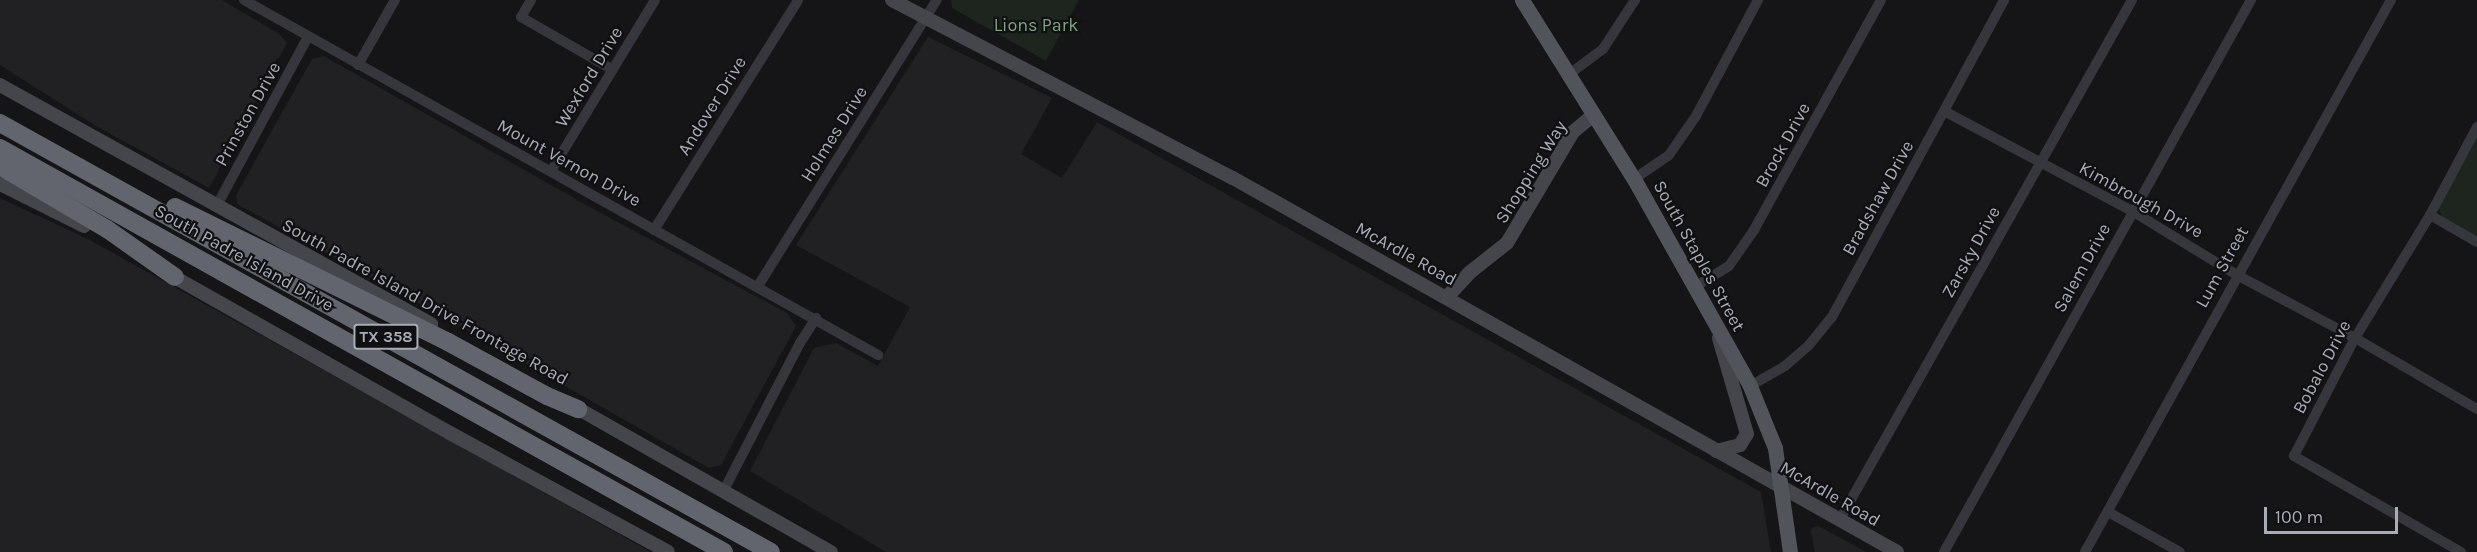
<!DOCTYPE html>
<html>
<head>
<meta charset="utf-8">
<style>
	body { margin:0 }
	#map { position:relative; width:2477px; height:552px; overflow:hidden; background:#151517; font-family:Karla,sans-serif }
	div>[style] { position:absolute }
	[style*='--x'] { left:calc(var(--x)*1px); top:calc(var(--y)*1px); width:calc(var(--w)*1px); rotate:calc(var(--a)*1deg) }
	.built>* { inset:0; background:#212124 }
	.green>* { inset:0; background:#1d251e }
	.street>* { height:10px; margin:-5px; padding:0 5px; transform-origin:5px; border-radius:5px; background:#36373c }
	.secondary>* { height:14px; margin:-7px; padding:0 7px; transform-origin:7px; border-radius:7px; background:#44464c }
	.primary>* { height:15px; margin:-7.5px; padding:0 7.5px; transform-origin:7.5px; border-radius:7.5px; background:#52545b }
	.highway>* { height:18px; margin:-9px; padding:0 9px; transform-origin:9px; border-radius:9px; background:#62656d }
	span { translate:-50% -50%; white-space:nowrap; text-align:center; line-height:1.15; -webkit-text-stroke:4.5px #101012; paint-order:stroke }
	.shield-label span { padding:2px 4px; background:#101012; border:2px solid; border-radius:4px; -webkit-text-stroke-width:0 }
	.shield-label { font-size:16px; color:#a7acb7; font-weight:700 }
	.park-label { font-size:18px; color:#7fa281 }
	.street-label { font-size:18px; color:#a7acb7 }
	.scale { position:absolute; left:2264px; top:507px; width:134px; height:27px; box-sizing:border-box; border:3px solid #a7acb7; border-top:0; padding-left:8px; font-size:18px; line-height:21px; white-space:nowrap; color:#a7acb7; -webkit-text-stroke:4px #101012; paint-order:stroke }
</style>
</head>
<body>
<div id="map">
	<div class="built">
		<div style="clip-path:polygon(0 0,222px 0,279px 34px,287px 43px,209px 188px,96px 126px,0 65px)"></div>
		<div style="clip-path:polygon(928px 37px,1052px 98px,1021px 154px,1062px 178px,1097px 122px,1761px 492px,1771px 552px,886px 552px,750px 471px,814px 348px,836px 343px,878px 366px,910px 307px,796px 245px)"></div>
		<div style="clip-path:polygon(324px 56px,588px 206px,787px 313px,796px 326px,721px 465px,709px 468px,458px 325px,237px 204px,236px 195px,312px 59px)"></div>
		<div style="clip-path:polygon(0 198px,88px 239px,651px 552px,0 552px)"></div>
		<div style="clip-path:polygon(1818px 526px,1830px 532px,1866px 552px,1815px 552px,1811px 532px,1812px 528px)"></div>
	</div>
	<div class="green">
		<div style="clip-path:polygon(951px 0,1079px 0,1046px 61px,952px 8px)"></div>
		<div style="clip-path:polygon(2477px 133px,2477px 237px,2442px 217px,2438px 207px)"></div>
	</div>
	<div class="street">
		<div style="--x:244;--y:0;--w:727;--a:29.25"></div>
		<div style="--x:531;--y:0;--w:20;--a:120"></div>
		<div style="--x:521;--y:17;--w:106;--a:29.9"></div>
		<div style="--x:358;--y:65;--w:75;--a:-60.4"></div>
		<div style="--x:1568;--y:75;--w:44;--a:-36.6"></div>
		<div style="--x:1603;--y:49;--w:59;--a:-56.9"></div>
		<div style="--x:1944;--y:111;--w:213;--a:28"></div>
		<div style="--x:2132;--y:211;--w:123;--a:31.4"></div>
		<div style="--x:2237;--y:275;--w:134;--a:28.1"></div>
		<div style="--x:2355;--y:338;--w:141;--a:30.2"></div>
		<div style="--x:551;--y:171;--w:200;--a:-58.7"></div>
		<div style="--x:1634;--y:179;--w:42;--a:-34.4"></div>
		<div style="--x:1669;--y:155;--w:47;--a:-55.3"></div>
		<div style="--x:1696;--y:116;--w:132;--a:-61.9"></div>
		<div style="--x:216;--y:207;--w:193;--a:-61.6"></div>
		<div style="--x:2430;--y:215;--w:54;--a:29.9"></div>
		<div style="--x:654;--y:230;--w:271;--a:-57.9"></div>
		<div style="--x:758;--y:286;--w:337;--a:-58"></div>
		<div style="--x:1693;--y:288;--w:42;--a:-31.4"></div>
		<div style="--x:1729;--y:266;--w:44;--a:-55.2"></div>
		<div style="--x:1754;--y:230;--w:263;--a:-61.1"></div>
		<div style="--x:1750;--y:386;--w:40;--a:-29.7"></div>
		<div style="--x:1785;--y:366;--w:32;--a:-41"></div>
		<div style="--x:1809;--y:345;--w:36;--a:-51"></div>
		<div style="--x:1832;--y:317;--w:361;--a:-61.5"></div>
		<div style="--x:723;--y:492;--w:168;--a:-62.7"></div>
		<div style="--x:800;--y:343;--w:30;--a:-57"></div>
		<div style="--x:2108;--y:512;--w:82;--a:29.1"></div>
		<div style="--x:1839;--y:521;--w:598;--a:-60.65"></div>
		<div style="--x:1944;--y:552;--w:632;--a:-60.92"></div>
		<div style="--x:2085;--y:552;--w:631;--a:-61"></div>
		<div style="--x:2461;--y:552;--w:193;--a:-150.1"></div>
		<div style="--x:2294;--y:456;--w:133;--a:-62.7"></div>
		<div style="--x:2355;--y:338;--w:144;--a:-58.6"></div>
		<div style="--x:2430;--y:215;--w:100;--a:-61.9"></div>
	</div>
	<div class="secondary">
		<div style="--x:892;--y:0;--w:385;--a:27.6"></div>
		<div style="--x:1233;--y:178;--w:762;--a:29.39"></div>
		<div style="--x:0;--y:85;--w:493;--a:29"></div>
		<div style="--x:0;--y:184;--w:94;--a:26.6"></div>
		<div style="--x:169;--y:274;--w:323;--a:29.5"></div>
		<div style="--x:450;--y:433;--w:248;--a:28.6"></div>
		<div style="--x:1447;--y:297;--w:33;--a:-47"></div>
		<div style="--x:1469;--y:273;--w:48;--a:-38.3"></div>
		<div style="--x:1507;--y:243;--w:129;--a:-59.3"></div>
		<div style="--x:1573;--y:132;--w:26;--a:-40"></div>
		<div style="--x:570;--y:404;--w:300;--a:29.6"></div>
		<div style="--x:1716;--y:451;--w:25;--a:-14"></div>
		<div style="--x:1740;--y:445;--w:13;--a:-58"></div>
		<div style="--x:1747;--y:434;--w:100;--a:-106.3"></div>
	</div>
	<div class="primary">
		<div style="--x:1522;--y:0;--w:211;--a:58"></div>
		<div style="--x:1634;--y:179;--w:237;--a:60.7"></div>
		<div style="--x:1750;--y:386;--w:67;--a:68"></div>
		<div style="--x:1775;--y:448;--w:105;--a:81.8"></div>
	</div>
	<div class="highway">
		<div style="--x:0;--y:123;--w:882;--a:29.09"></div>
		<div style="--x:0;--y:148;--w:829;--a:29.16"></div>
		<div style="--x:0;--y:166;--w:124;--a:30.5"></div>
		<div style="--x:107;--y:229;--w:83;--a:35.2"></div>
		<div style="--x:175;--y:207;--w:305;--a:26.3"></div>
		<div style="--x:448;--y:342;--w:113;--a:28.6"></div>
		<div style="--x:547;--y:396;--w:34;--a:23"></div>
	</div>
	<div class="shield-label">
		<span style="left:386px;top:337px">TX 358</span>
	</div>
	<div class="park-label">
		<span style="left:1036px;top:25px">Lions Park</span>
	</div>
	<div class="street-label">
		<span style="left:589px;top:77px;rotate:-59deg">Wexford Drive</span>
		<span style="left:712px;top:106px;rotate:-58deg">Andover Drive</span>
		<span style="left:248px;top:114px;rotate:-61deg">Prinston Drive</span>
		<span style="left:834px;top:134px;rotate:-58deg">Holmes Drive</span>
		<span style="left:1783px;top:145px;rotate:-61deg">Brock Drive</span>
		<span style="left:569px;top:163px;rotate:29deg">Mount Vernon Drive</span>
		<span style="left:1531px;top:172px;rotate:-58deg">Shopping Way</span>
		<span style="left:1878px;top:198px;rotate:-61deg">Bradshaw Drive</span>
		<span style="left:2141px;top:200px;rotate:29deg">Kimbrough Drive</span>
		<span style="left:1971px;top:252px;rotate:-61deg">Zarsky Drive</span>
		<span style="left:1406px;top:254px;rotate:29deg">McArdle Road</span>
		<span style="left:1699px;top:256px;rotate:61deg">South Staples Street</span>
		<span style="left:244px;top:258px;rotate:29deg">South Padre Island Drive</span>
		<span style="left:2222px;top:267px;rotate:-61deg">Lum Street</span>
		<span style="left:2082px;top:268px;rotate:-61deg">Salem Drive</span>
		<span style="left:425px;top:302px;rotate:29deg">South Padre Island Drive Frontage Road</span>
		<span style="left:2322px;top:367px;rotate:-62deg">Bobalo Drive</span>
		<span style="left:1830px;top:494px;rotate:30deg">McArdle Road</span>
	</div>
	<div class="scale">100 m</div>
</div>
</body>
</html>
